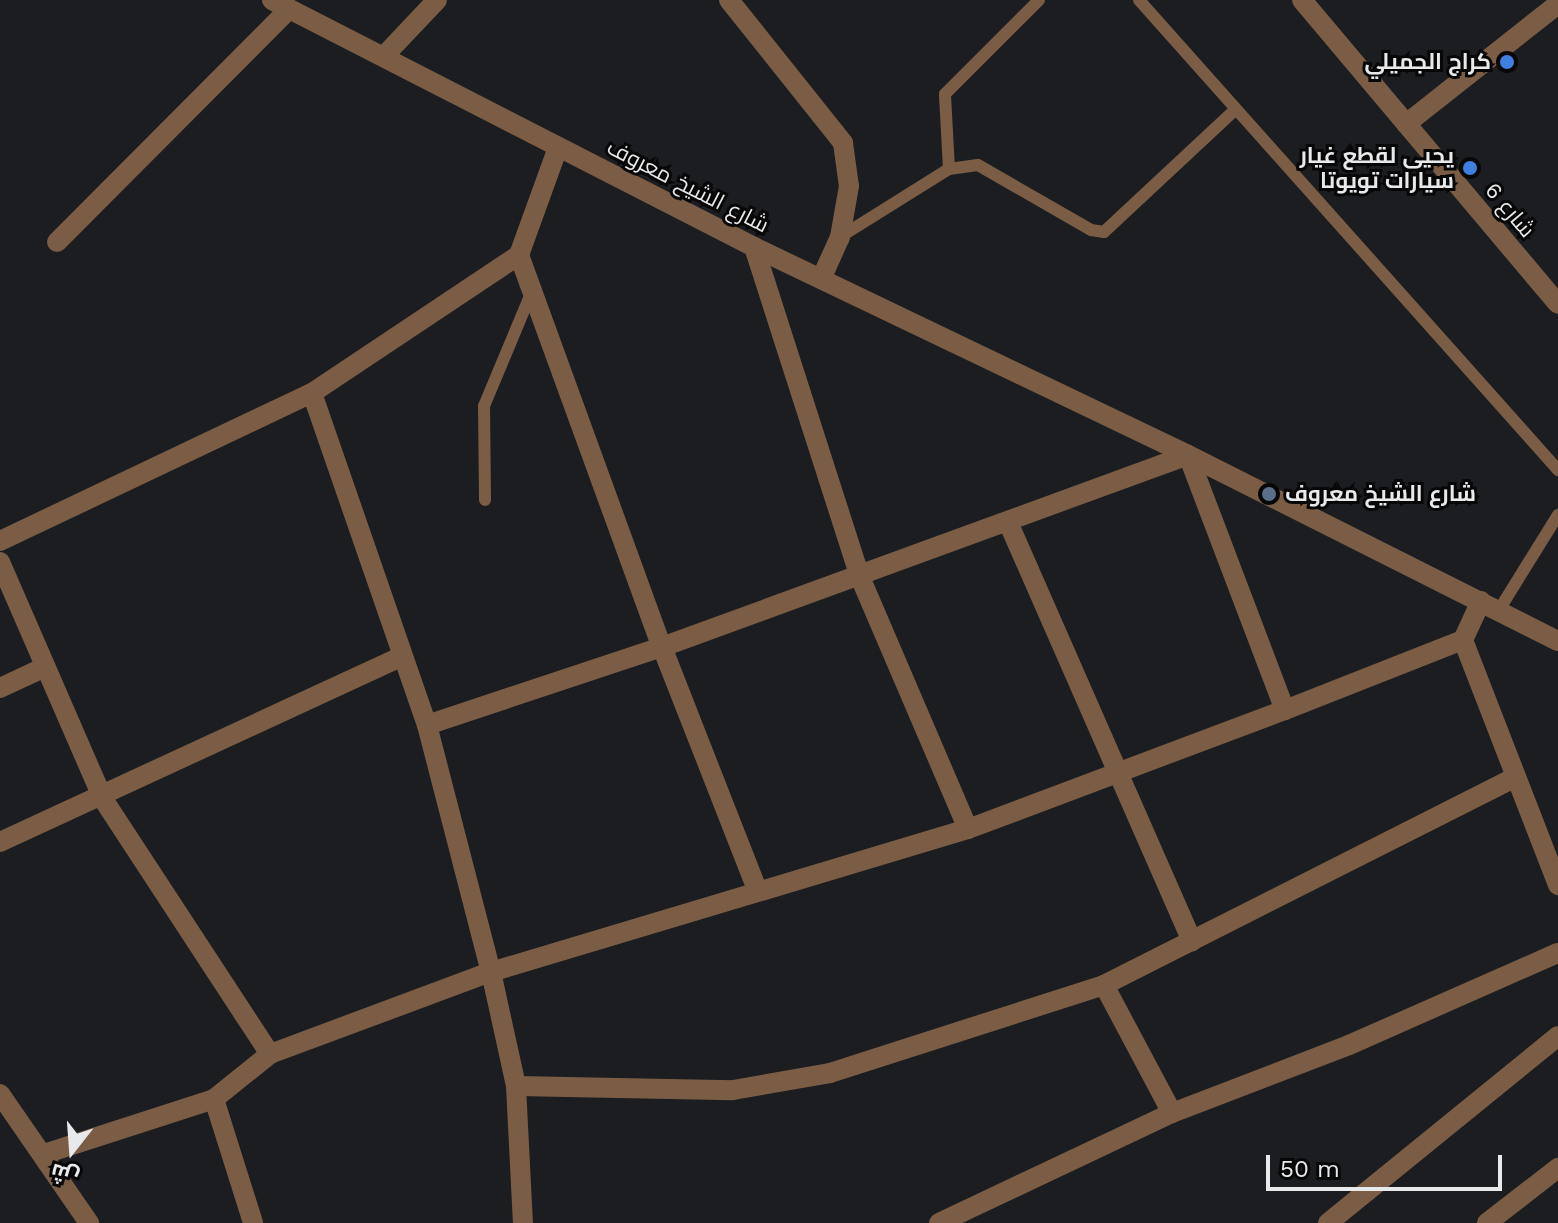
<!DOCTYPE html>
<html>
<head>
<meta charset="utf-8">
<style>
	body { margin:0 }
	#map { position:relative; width:1558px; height:1223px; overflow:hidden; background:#1b1d20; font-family:"Work Sans",Cairo,sans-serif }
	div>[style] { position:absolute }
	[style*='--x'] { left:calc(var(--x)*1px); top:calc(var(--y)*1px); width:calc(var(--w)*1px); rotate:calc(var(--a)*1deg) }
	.service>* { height:12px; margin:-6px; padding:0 6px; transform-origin:6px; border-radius:6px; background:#7b5d45 }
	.minor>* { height:20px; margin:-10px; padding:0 10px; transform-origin:10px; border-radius:10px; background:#7b5d45 }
	.tertiary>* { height:20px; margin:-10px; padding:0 10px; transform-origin:10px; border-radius:10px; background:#7b5d45 }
	.dots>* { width:22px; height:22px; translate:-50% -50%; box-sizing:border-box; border:4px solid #070708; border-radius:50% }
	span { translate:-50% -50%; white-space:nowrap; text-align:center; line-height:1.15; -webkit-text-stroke:6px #070708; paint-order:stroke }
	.poi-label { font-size:22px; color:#e8e9eb; font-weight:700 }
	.right { translate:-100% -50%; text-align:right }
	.left { translate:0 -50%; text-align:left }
	.street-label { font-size:22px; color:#e8e9eb }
	.north { position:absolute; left:32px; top:1111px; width:80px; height:80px; -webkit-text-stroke:6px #070708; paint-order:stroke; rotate:197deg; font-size:22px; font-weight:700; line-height:32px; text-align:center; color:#e8e9eb }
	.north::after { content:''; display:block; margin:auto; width:28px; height:36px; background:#e8e9eb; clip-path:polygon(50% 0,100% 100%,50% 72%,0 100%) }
	.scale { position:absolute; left:1266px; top:1155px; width:236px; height:36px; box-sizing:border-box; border:4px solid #e8e9eb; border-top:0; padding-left:10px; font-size:24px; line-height:28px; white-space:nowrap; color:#e8e9eb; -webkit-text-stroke:6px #070708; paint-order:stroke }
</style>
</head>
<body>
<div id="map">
	<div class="service">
		<div style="--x:1139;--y:0;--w:630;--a:48.28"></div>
		<div style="--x:949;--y:169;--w:29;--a:-8"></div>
		<div style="--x:978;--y:165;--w:130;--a:29.9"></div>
		<div style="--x:1091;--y:230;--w:13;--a:9"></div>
		<div style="--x:1104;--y:232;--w:180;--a:-43"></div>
		<div style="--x:840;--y:237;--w:128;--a:-32"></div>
		<div style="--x:949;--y:169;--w:75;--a:-93.1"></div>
		<div style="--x:945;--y:94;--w:133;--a:-45"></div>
		<div style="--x:485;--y:500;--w:94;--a:-90.6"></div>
		<div style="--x:484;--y:406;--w:125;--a:-67.3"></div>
		<div style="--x:1499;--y:610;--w:112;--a:-58.2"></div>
	</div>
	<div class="minor">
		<div style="--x:729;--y:0;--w:183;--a:51.4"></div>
		<div style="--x:843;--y:143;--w:43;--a:82.1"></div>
		<div style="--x:849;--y:186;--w:52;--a:100"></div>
		<div style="--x:840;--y:237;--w:46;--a:114.3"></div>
		<div style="--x:384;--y:56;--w:77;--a:-46.6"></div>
		<div style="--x:1406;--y:124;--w:194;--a:-38.3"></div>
		<div style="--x:57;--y:242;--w:329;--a:-45.1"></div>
		<div style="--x:754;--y:247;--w:347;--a:72.2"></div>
		<div style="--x:860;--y:577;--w:274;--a:66.8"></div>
		<div style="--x:519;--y:255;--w:417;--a:70"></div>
		<div style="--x:662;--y:647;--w:261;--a:68.6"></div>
		<div style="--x:312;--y:393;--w:351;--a:70.9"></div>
		<div style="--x:427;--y:725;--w:255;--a:75.5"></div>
		<div style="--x:491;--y:972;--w:117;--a:77.6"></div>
		<div style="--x:516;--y:1086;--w:137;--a:87.1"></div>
		<div style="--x:1008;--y:522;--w:458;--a:66.3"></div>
		<div style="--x:0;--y:541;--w:345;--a:-25.4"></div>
		<div style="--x:312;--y:393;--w:249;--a:-33.7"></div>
		<div style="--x:519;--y:255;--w:115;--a:-70.1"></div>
		<div style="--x:0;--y:562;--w:258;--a:66.5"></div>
		<div style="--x:103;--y:799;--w:305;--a:56.8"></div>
		<div style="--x:1463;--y:640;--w:263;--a:68.8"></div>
		<div style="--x:0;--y:688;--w:50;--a:-25"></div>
		<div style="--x:427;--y:725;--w:248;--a:-18.4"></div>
		<div style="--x:662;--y:647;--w:560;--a:-20.05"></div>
		<div style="--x:1188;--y:455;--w:273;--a:69.2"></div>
		<div style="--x:0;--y:842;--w:442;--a:-24.8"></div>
		<div style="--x:1104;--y:985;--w:145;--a:62"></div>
		<div style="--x:516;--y:1086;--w:217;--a:1.1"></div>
		<div style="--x:733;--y:1090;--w:98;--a:-9.9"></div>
		<div style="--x:830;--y:1073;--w:288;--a:-17.8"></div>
		<div style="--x:1104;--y:985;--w:458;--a:-26.8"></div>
		<div style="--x:0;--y:1094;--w:157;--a:55.4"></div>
		<div style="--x:214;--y:1099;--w:130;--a:72.5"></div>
		<div style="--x:44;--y:1154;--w:179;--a:-17.9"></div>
		<div style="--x:214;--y:1099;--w:72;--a:-38.8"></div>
		<div style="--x:270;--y:1054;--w:236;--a:-20.4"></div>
		<div style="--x:491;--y:972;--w:498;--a:-16.7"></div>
		<div style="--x:968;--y:829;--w:339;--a:-20.6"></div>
		<div style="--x:1285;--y:710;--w:191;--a:-21.5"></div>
		<div style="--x:1463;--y:640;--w:43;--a:-65.2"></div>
		<div style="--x:939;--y:1223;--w:258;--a:-25.3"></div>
		<div style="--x:1172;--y:1113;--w:190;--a:-21"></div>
		<div style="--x:1349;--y:1045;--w:228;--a:-23.8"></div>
		<div style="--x:1328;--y:1223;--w:296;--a:-39.1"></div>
		<div style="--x:1487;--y:1223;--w:90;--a:-37.8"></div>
	</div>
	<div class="tertiary">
		<div style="--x:272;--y:0;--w:542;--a:27.13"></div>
		<div style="--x:754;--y:247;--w:481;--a:25.6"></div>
		<div style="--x:1188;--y:455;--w:414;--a:26.7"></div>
		<div style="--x:1302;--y:0;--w:397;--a:49.9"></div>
	</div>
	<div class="dots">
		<div style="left:1507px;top:62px;background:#3f7fe0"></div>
		<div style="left:1470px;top:168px;background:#3f7fe0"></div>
		<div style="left:1269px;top:494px;background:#5c6f8a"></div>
	</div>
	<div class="poi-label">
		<span class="right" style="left:1491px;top:62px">كراج الجميلي</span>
		<span class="right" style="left:1454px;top:168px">يحيى لقطع غيار<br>سيارات تويوتا</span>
		<span class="left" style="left:1285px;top:494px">شارع الشيخ معروف</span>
	</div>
	<div class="street-label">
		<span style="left:688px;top:186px;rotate:27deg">شارع الشيخ معروف</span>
		<span style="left:1510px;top:210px;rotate:50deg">شارع 6</span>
	</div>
	<div class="north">ش</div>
	<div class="scale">50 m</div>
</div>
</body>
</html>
